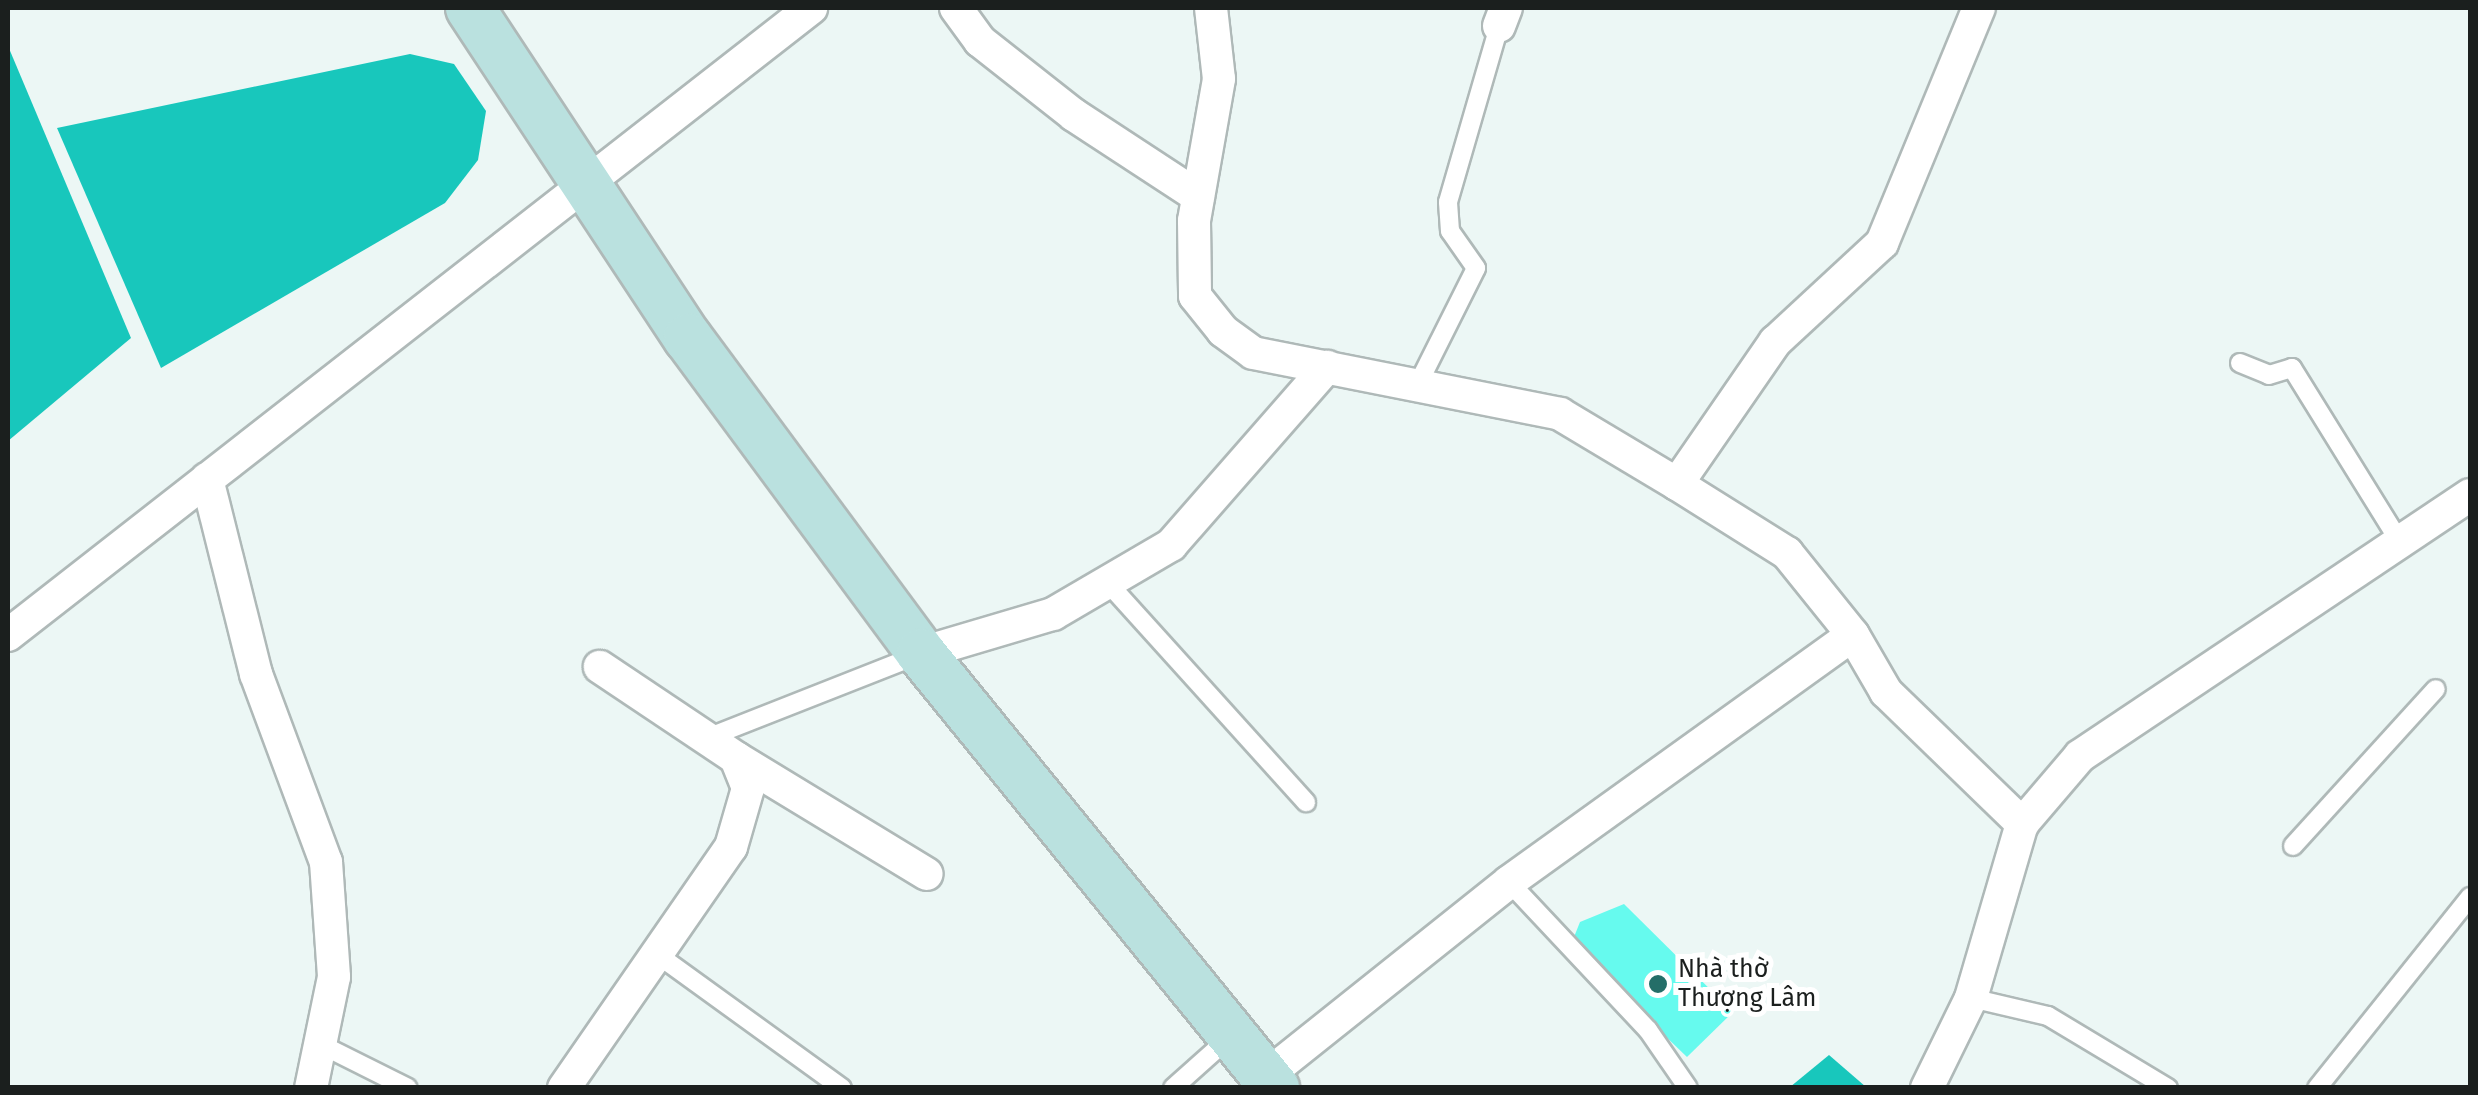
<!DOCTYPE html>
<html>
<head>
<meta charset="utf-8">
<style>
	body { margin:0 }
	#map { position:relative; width:2478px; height:1095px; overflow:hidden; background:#ecf7f5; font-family:"Fira Sans",sans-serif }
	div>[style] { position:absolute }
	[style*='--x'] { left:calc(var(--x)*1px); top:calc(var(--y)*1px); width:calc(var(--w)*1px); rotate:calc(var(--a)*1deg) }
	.water>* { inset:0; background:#18c7bc }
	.building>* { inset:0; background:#66faee }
	.roads { filter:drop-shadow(2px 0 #afb9b8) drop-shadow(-2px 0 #afb9b8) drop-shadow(0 2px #afb9b8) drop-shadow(0 -2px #afb9b8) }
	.lane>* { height:18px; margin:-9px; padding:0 9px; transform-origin:9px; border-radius:9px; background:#fff }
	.street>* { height:32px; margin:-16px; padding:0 16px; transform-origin:16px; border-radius:16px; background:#fff }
	.secondary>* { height:48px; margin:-24px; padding:0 24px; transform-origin:24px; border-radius:24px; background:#bae1df }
	.dots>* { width:28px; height:28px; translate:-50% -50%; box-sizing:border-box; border:5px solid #fff; border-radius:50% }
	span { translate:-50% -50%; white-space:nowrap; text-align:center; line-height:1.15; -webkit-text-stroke:10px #fff; paint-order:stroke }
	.poi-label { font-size:25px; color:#1b1f1e }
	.left { translate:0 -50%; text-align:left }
	.frame { position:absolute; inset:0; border:10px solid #1b1f1e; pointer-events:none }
</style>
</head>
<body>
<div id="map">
	<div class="water">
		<div style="clip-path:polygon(8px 46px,131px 338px,8px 441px)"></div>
		<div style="clip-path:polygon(410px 54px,454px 64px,486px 111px,478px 160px,445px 203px,161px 368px,57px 128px)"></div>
		<div style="clip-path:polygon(1829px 1055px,1866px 1087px,1790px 1087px)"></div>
	</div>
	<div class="building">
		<div style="clip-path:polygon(1624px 904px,1733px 1012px,1687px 1057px,1582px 956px,1574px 937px,1580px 922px)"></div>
	</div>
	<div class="roads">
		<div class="lane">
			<div style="--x:2240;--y:363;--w:31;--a:22"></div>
			<div style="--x:2269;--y:375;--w:24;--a:-17"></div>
			<div style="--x:2292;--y:368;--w:205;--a:58.2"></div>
			<div style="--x:1416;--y:388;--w:134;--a:-63.4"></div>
			<div style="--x:1476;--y:268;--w:45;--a:-125.1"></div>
			<div style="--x:1450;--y:231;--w:29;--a:-94"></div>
			<div style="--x:1448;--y:202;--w:183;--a:-73.8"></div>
			<div style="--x:1107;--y:582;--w:297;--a:47.9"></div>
			<div style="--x:707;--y:738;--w:229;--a:-21.5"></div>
			<div style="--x:2293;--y:846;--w:212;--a:-47.7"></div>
			<div style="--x:1509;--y:882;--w:203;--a:46.8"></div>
			<div style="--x:1648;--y:1030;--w:70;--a:55.4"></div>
			<div style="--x:654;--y:952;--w:232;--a:35.9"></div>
			<div style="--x:1971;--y:998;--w:79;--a:13.2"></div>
			<div style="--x:2048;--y:1016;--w:140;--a:31"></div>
			<div style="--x:320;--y:1044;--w:98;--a:26.6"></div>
			<div style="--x:1173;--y:1088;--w:76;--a:-41.8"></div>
			<div style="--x:2317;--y:1088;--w:245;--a:-51.3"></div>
		</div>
		<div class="street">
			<div style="--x:956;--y:8;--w:41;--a:54"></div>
			<div style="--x:980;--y:41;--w:120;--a:38.2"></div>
			<div style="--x:1074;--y:115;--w:148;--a:33.2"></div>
			<div style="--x:1211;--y:8;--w:71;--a:83.6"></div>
			<div style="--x:1219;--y:79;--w:144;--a:100"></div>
			<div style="--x:1194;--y:221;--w:75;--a:89.2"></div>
			<div style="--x:1195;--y:296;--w:45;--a:51.3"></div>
			<div style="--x:1223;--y:331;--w:37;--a:36"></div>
			<div style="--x:1253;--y:353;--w:313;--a:11.2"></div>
			<div style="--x:1560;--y:414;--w:136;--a:30.9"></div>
			<div style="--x:1677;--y:484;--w:130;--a:32.1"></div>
			<div style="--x:1787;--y:553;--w:105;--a:51.2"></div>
			<div style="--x:1853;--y:635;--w:66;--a:59.9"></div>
			<div style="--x:1886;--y:692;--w:190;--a:44.1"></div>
			<div style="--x:1499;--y:26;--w:19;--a:-69"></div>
			<div style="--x:207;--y:479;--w:201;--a:75.9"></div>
			<div style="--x:256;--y:674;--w:201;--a:69.6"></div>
			<div style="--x:326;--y:862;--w:115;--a:86"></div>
			<div style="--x:334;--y:977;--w:113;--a:101.7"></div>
			<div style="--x:1677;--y:484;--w:173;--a:-55.4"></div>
			<div style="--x:1775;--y:342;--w:146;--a:-42.8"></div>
			<div style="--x:1882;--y:243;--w:254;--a:-67.6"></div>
			<div style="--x:8;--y:635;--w:1019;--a:-37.98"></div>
			<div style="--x:921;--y:653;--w:138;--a:-16.5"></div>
			<div style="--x:1053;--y:614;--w:137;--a:-30.3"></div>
			<div style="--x:1171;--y:545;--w:237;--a:-48.8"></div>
			<div style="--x:736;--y:758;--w:223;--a:31.3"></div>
			<div style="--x:1266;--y:1076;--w:311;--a:-38.6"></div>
			<div style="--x:1509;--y:882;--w:423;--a:-35.7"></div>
			<div style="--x:564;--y:1088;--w:293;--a:-55.3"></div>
			<div style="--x:731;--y:847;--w:61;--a:-73.9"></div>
			<div style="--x:748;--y:788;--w:32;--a:-112"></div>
			<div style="--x:736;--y:758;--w:164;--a:-146.2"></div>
			<div style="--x:1927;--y:1088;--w:100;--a:-63.9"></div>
			<div style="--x:1971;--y:998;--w:181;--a:-73.7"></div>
			<div style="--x:2022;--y:824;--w:89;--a:-49.5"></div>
			<div style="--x:2080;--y:756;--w:469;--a:-33.8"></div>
		</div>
		<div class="secondary">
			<div style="--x:470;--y:8;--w:396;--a:56.6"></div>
			<div style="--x:688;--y:338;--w:392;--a:53.5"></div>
			<div style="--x:921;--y:653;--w:561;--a:50.86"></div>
		</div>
	</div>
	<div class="dots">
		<div style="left:1658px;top:984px;background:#246e68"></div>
	</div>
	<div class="poi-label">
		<span class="left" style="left:1678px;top:984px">Nhà thờ<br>Thượng Lâm</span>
	</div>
	<div class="frame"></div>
</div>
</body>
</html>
